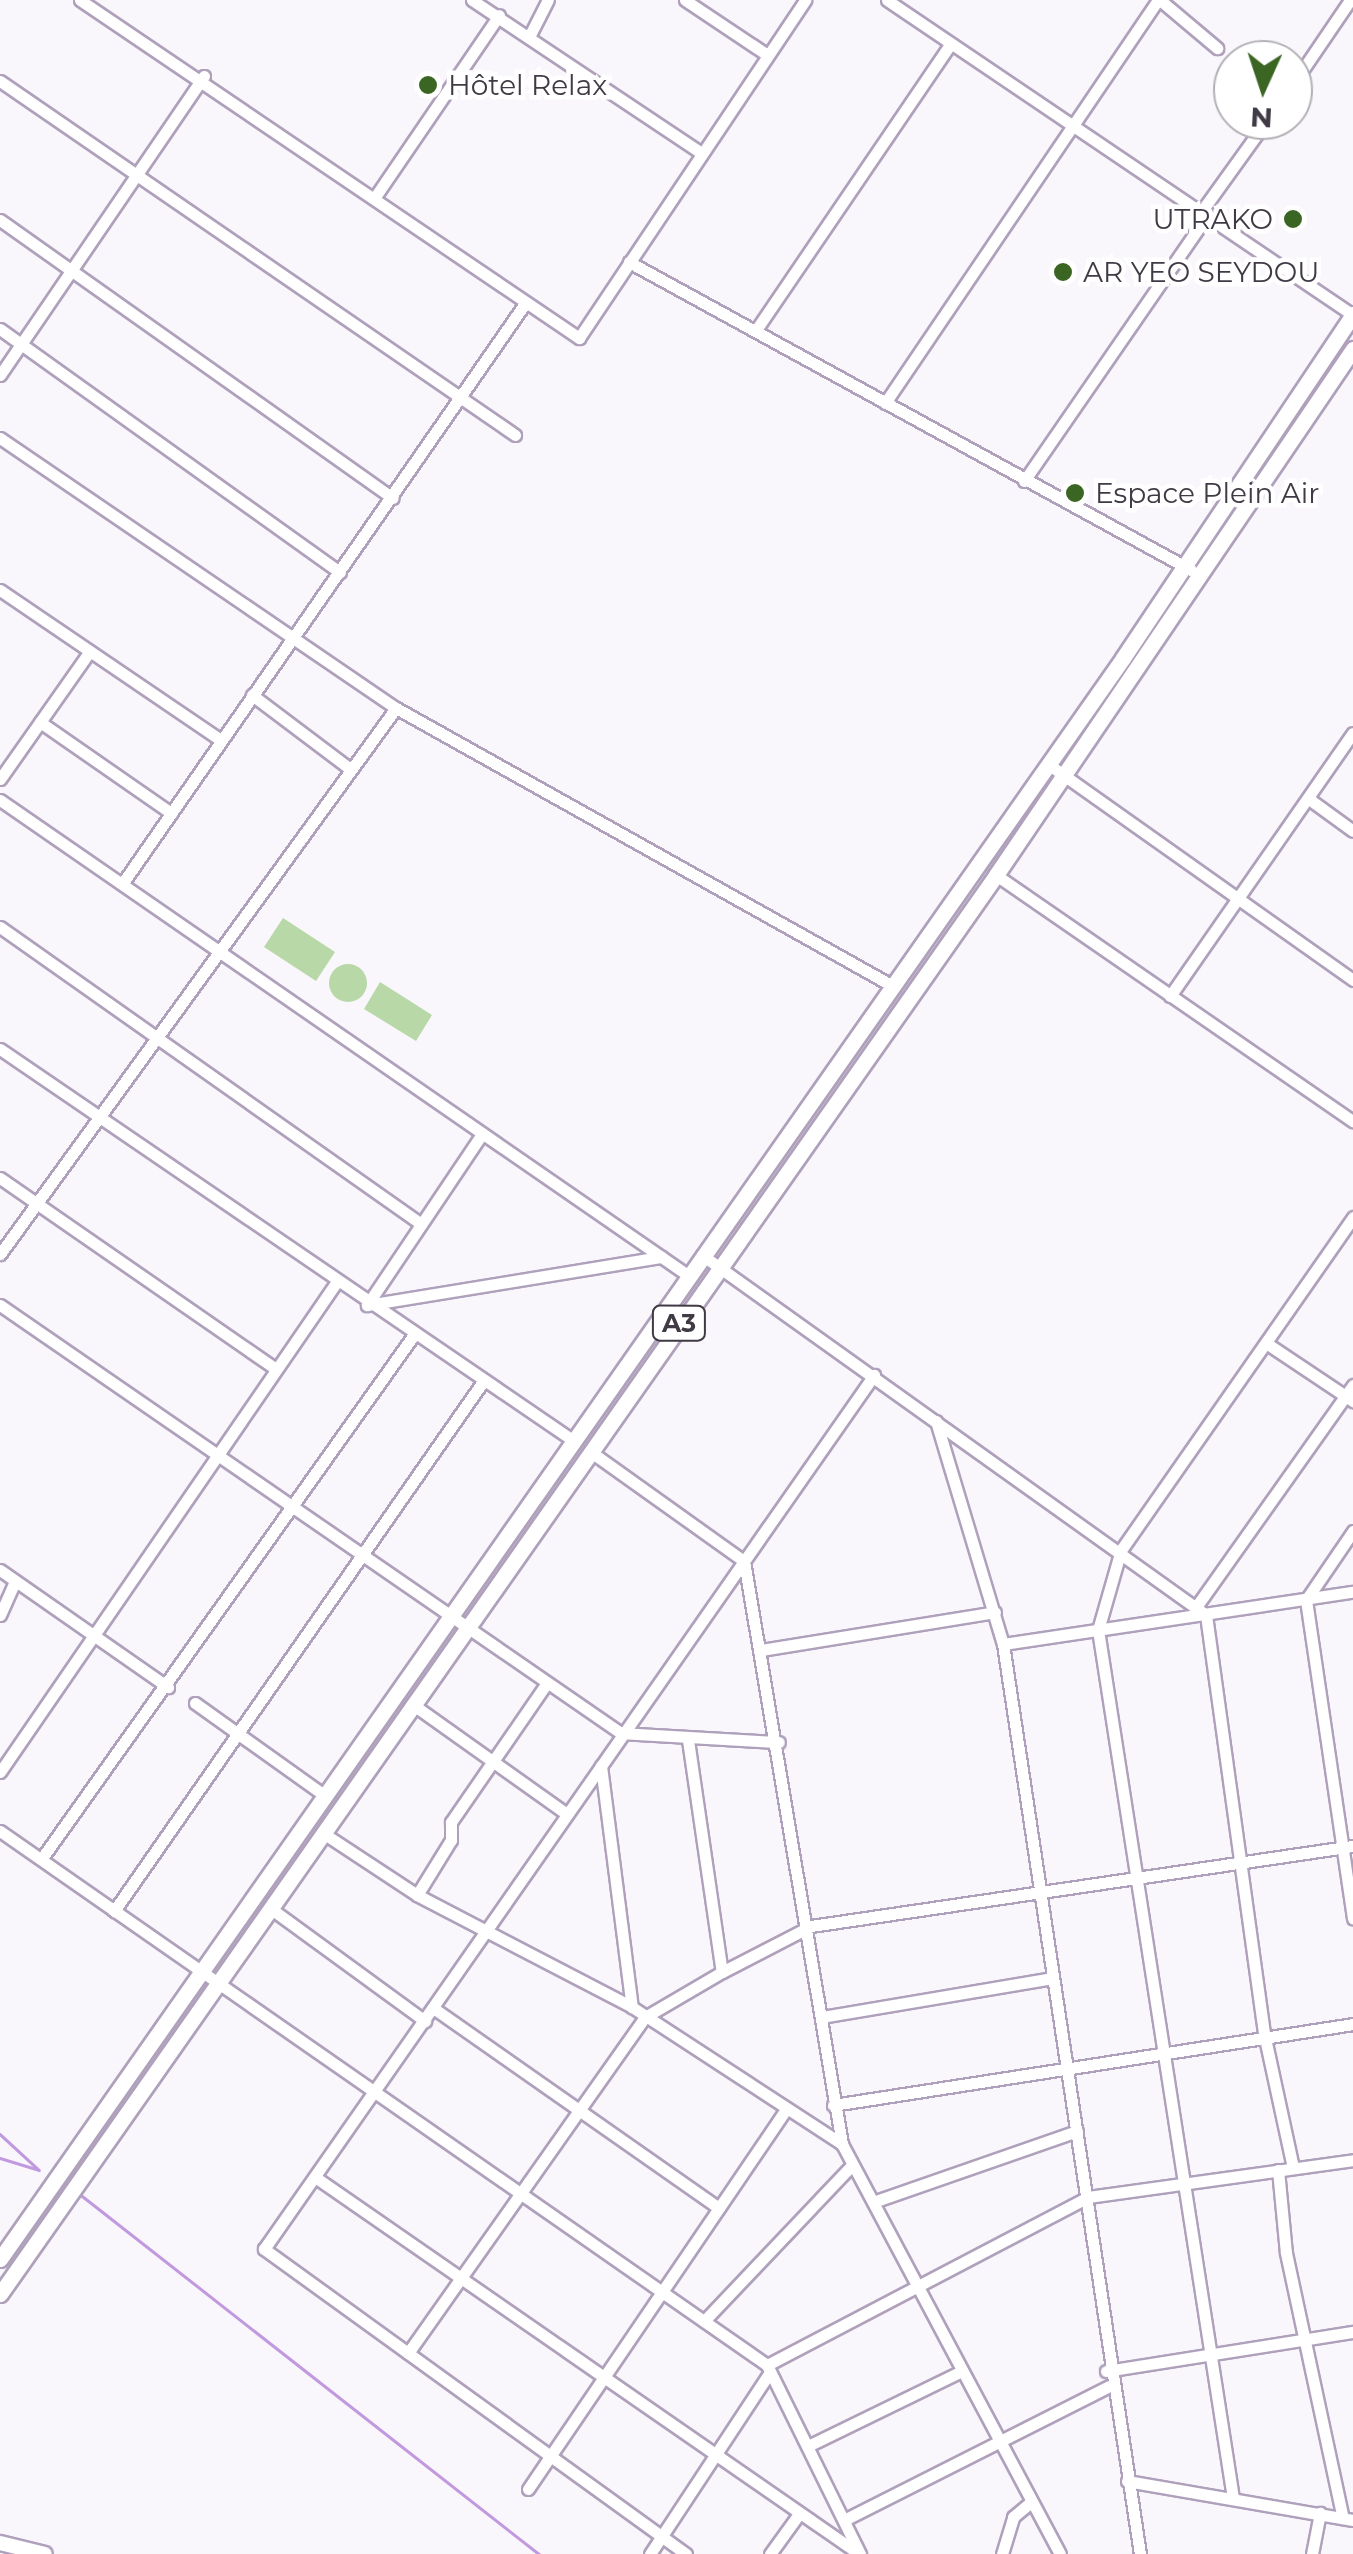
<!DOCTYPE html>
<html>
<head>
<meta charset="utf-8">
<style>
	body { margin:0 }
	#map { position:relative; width:1353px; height:2554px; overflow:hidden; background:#f9f6fc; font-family:Montserrat,sans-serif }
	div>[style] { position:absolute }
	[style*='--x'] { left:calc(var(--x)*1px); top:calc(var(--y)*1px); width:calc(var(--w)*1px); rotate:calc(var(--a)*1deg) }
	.green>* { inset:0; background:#b8d8a8 }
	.round { border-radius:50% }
	.stream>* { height:2.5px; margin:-1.25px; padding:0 1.25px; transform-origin:1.25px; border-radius:1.25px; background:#c199df }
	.roads { filter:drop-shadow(2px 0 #afa1bb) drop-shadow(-2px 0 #afa1bb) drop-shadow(0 2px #afa1bb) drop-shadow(0 -2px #afa1bb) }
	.minor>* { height:11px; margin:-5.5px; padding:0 5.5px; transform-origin:5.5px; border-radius:5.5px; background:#fff }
	.major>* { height:14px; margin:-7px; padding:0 7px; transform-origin:7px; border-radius:7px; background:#fff }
	.highway>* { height:15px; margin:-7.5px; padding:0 7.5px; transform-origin:7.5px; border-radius:7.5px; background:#fff }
	.dots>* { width:28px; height:28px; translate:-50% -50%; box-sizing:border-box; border:5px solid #fff; border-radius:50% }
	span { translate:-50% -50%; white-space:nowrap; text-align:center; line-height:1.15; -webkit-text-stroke:9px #fff; paint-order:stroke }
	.shield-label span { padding:2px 8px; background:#fff; border:2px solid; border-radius:8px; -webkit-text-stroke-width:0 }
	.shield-label { font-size:25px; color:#403a45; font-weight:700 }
	.poi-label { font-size:28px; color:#403a45 }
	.left { translate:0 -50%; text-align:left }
	.right { translate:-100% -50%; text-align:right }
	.north { position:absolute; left:1213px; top:40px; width:100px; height:100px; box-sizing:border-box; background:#fff; border:2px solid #b3b0b5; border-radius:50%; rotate:183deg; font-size:28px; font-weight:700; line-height:40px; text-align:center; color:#403a45 }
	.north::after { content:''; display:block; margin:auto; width:35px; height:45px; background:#3b6522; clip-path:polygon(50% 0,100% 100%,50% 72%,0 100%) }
</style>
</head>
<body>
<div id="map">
	<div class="green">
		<div style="clip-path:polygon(283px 918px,335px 952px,316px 981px,264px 947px)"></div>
		<div class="round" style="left:329px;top:964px;width:38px;height:38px"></div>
		<div style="clip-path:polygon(380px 982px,432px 1015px,416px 1041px,364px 1009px)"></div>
	</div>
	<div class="stream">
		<div style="--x:0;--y:2134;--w:53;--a:42.7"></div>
		<div style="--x:0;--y:2158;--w:39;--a:17"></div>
		<div style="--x:81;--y:2195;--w:582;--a:38.09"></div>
	</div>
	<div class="roads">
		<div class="minor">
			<div style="--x:80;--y:0;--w:603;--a:34.11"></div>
			<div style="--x:579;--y:338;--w:407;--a:-56.2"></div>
			<div style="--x:472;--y:0;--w:275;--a:33.7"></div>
			<div style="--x:685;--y:0;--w:97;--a:33.7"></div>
			<div style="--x:887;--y:0;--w:562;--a:34.06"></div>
			<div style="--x:1160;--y:0;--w:75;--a:40.1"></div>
			<div style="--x:531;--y:33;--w:37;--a:-63"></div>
			<div style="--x:0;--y:81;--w:625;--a:34.5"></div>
			<div style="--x:1293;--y:84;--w:102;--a:-55.8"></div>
			<div style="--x:375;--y:197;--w:220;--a:-55.7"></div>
			<div style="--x:1201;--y:212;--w:113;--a:-54.3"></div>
			<div style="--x:0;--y:220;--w:481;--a:35.3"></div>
			<div style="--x:629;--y:262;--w:641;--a:28.72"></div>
			<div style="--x:0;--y:329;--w:418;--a:35.6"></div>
			<div style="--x:756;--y:330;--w:343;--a:-55.8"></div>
			<div style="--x:0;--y:375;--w:362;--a:-55.7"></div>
			<div style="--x:885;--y:403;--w:487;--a:-55.9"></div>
			<div style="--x:0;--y:438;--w:479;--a:34.3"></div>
			<div style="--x:396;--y:708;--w:567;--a:29.23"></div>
			<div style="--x:1024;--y:481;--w:322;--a:-55.4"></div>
			<div style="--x:0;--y:590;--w:267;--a:34.2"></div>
			<div style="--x:252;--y:695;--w:121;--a:37"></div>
			<div style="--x:40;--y:722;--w:160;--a:34.8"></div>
			<div style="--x:1048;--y:764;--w:374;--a:35.3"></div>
			<div style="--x:0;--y:779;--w:156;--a:-54.9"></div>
			<div style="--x:1309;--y:799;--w:54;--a:36"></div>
			<div style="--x:0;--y:800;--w:837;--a:34.64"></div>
			<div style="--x:996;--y:875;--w:434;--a:34.6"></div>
			<div style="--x:122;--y:884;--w:708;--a:-55.23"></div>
			<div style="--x:0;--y:927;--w:515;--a:35.2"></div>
			<div style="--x:1170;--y:996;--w:320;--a:-55.2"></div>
			<div style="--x:0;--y:1049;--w:695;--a:34.33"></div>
			<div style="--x:0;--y:1178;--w:333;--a:34.7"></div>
			<div style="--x:0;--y:1254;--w:674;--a:-54.05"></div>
			<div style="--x:702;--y:1255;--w:619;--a:35.54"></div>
			<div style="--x:1206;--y:1615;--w:427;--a:82.1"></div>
			<div style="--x:1265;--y:2038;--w:133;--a:77.8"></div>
			<div style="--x:0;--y:1305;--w:754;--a:34.58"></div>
			<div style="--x:621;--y:1733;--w:158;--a:3.3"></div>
			<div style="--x:367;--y:1305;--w:298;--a:-9.3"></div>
			<div style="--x:367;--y:1305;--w:206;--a:-56.1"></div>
			<div style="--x:1266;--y:1343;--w:105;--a:33.7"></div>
			<div style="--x:936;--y:1421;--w:233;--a:73.3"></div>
			<div style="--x:1003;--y:1644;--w:920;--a:81.44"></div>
			<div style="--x:591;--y:1452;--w:188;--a:35.5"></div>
			<div style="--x:744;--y:1561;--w:591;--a:80.46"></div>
			<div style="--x:842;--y:2144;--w:464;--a:62"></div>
			<div style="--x:1353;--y:1531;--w:83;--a:124.3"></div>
			<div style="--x:1306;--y:1600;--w:322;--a:81.6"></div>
			<div style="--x:0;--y:1570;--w:205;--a:34.9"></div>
			<div style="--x:1196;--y:1607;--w:272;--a:-54.7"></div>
			<div style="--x:0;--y:1615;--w:37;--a:-66"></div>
			<div style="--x:1003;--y:1644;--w:354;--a:-8.5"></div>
			<div style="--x:761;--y:1650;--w:237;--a:-9.2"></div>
			<div style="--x:195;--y:1703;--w:158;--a:35.5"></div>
			<div style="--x:412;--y:1704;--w:190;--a:35.4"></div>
			<div style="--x:688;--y:1740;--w:234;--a:81.7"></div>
			<div style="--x:601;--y:1766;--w:243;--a:82.7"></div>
			<div style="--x:0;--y:1772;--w:593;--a:-55.51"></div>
			<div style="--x:0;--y:1831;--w:935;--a:34.85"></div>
			<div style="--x:767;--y:2365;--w:211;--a:63.8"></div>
			<div style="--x:323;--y:1833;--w:113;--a:33.4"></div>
			<div style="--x:417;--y:1895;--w:242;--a:27.5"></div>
			<div style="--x:632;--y:2007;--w:251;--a:33.1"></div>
			<div style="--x:42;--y:1858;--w:640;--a:-54.6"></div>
			<div style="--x:417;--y:1895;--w:65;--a:-58.3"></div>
			<div style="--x:451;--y:1840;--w:18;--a:-90"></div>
			<div style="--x:451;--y:1822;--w:169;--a:-55.4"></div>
			<div style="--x:270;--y:1908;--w:192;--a:36.1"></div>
			<div style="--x:114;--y:1911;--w:647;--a:-55.13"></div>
			<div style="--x:436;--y:2010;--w:345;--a:35"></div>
			<div style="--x:822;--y:2017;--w:233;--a:-9.6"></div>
			<div style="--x:833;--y:2105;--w:526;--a:-8.85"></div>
			<div style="--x:1278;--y:2170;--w:83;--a:84.5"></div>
			<div style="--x:1286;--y:2253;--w:271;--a:77.9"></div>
			<div style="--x:315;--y:2177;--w:660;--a:34.7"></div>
			<div style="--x:873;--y:2202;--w:216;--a:-19.2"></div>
			<div style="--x:704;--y:2321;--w:212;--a:-46.5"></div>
			<div style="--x:408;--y:2353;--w:411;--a:-54.8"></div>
			<div style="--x:645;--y:2017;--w:89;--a:-30.3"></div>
			<div style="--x:722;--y:1972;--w:100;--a:-27.3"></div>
			<div style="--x:811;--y:1926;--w:548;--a:-8.4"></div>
			<div style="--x:767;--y:2365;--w:362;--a:-27.6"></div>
			<div style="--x:1088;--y:2197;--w:268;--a:-7.9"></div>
			<div style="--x:1106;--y:2371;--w:250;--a:-9"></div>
			<div style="--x:808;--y:2446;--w:171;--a:-26"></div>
			<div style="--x:1127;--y:2481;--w:229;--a:9.8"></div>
			<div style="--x:528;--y:2489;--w:458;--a:-55.8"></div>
			<div style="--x:1233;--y:2498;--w:878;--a:-98.84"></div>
			<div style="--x:1098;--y:1630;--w:83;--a:-74"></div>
			<div style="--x:1121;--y:1550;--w:406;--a:-55.1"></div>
			<div style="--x:846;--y:2519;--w:295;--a:-26.8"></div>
			<div style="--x:650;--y:2554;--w:218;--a:-56.6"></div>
			<div style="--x:686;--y:2554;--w:521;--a:-144.14"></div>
			<div style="--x:264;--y:2249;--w:1066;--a:-55.09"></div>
			<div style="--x:770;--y:2554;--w:49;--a:-54.1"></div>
			<div style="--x:1002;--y:2554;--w:39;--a:-73"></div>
			<div style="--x:1013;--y:2517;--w:23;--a:-40"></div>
			<div style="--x:1312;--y:2554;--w:42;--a:-79"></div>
		</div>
		<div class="major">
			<div style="--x:0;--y:2543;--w:46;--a:13.7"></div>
		</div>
		<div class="highway">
			<div style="--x:0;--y:2259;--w:1956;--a:-54.95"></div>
			<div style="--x:1123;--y:658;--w:414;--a:-56.2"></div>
			<div style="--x:0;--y:2294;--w:1734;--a:-54.93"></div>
			<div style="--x:996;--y:875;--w:636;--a:-55.83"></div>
		</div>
	</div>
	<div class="dots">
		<div style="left:428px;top:85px;background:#3b6522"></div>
		<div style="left:1293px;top:219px;background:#3b6522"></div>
		<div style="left:1063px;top:272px;background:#3b6522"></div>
		<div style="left:1075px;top:493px;background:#3b6522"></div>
	</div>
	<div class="shield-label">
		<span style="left:679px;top:1323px">A3</span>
	</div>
	<div class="poi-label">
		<span class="left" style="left:448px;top:85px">Hôtel Relax</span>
		<span class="right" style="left:1273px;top:219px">UTRAKO</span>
		<span class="left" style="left:1083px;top:272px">AR YEO SEYDOU</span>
		<span class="left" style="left:1095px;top:493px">Espace Plein Air</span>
	</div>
	<div class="north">N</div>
</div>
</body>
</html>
